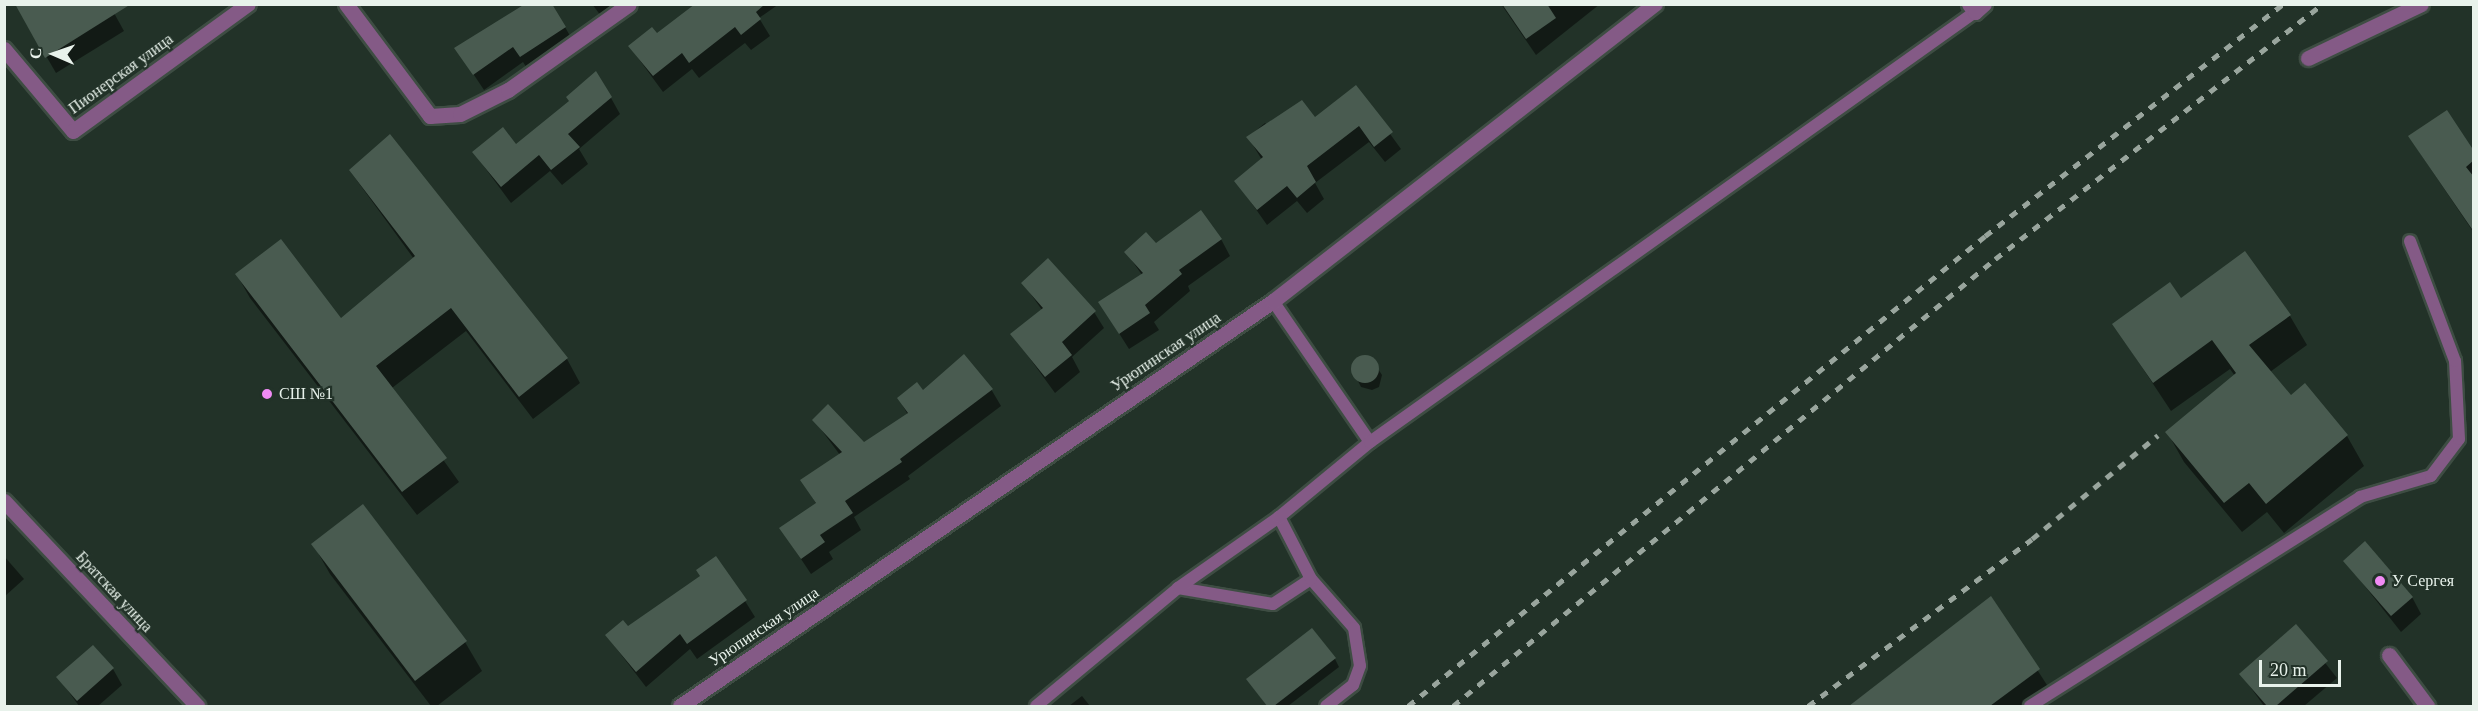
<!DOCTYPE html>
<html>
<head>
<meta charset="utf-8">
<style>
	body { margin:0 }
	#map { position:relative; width:2478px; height:711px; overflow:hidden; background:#223228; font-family:Georgia,serif }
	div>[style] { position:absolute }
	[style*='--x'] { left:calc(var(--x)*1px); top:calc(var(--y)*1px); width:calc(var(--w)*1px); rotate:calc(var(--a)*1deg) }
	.shadow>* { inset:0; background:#0007 }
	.building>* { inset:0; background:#495b50 }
	.round { border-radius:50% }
	.roads { filter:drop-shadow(2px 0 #3e4d43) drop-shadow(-2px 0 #3e4d43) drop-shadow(0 2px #3e4d43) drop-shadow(0 -2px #3e4d43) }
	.service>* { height:12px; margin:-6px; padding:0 6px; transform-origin:6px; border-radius:6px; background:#845a86 }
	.minor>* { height:15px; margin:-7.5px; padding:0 7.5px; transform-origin:7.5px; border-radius:7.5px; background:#845a86 }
	.rail>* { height:4.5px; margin-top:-2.25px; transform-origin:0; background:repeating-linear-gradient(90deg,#99a59d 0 8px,transparent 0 16px) }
	.dots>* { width:16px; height:16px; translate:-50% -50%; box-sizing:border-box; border:3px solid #223228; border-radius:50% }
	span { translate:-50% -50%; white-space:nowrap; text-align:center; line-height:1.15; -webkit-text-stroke:4.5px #223228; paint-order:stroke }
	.street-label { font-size:16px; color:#e8f2eb }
	.poi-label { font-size:16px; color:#e8f2eb }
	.left { translate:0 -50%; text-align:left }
	.frame { position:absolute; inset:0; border:6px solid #e8f2eb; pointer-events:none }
	.north { position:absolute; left:24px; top:24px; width:60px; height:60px; -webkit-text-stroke:4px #223228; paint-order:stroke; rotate:272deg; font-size:16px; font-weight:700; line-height:24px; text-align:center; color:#e8f2eb }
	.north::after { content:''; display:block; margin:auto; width:21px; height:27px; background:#e8f2eb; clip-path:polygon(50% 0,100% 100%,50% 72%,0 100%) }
	.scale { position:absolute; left:2259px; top:660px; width:82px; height:27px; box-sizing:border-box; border:3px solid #e8f2eb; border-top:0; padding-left:8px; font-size:18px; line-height:21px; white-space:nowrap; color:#e8f2eb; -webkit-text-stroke:4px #223228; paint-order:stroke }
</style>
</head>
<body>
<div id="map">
	<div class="shadow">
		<div style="clip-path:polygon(16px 4px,109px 4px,124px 31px,56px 73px)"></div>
		<div style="clip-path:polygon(592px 4px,620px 4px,601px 16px)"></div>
		<div style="clip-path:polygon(701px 4px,779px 4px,759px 18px,770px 36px,751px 50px,745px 43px,699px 78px,692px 69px,663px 92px,630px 47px,657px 34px)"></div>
		<div style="clip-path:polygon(1501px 4px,1600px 4px,1536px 55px)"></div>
		<div style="clip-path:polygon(565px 27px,574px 43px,530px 73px,523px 62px,484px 90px,456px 48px)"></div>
		<div style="clip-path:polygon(1356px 87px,1401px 149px,1385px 162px,1369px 142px,1315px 183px,1324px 199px,1307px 213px,1297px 201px,1267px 225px,1236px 181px,1262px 160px,1248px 137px,1265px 123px,1269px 127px,1315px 119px)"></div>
		<div style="clip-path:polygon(611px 98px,620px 114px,579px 149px,588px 164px,562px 185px,550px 171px,511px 203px,474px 153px,516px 146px)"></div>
		<div style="clip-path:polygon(389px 136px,567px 359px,580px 383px,533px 419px,466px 331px,392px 388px,459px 482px,417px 515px,250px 298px,237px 275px,341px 320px,414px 259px,350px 171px)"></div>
		<div style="clip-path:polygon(2410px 136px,2474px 154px,2474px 233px,2422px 156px)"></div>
		<div style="clip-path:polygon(1221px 239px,1230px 256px,1188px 286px,1190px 291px,1154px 322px,1159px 330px,1129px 349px,1110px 319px,1142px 275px,1126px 252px,1156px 245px)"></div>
		<div style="clip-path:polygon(1023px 283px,1094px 312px,1104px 328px,1072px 357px,1080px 372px,1055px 393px,1012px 334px,1042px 310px)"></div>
		<div style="clip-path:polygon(2180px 300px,2290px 316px,2307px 345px,2270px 372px,2290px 397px,2305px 385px,2347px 436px,2364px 466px,2284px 533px,2267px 512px,2242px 532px,2184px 462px,2167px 432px,2235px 376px,2230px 369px,2171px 411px,2114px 325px)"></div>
		<div style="clip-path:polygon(1361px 358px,1372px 360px,1382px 375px,1379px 387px,1372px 390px,1361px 387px,1353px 371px)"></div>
		<div style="clip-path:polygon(991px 389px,1001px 406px,908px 476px,910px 479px,854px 517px,861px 530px,829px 552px,833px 559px,811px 574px,781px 529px,817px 505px,802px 480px,840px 455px,814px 420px,864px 444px,908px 415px,899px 399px,922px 392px)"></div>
		<div style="clip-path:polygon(313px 544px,465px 642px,482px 671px,437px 706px,431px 706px,330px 574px)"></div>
		<div style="clip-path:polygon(4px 556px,24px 579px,4px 597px)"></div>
		<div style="clip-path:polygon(2345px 561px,2412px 597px,2421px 614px,2401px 632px)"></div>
		<div style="clip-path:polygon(1991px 598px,2056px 699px,2046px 706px,1852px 706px)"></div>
		<div style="clip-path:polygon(745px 601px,755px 617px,697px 659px,690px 649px,646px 687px,606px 635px)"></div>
		<div style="clip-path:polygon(2296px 626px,2337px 678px,2304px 706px,2264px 706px,2241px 674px)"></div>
		<div style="clip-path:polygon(1335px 659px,1339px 667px,1288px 706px,1267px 706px,1248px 680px)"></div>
		<div style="clip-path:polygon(113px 669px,122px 685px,98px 706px,79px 706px,58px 677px)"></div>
		<div style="clip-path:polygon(1082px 696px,1090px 706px,1069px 706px)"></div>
	</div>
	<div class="building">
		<div style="clip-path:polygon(15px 4px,131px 4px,45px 58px)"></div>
		<div style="clip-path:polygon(525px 4px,552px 4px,566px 27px,520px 57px,513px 47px,473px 75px,454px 48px)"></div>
		<div style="clip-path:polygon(695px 4px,765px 4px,756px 12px,761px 19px,741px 35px,735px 27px,689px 63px,682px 53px,653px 76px,628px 46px,652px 27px,657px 33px)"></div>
		<div style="clip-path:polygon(1502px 4px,1547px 4px,1556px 18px,1526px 39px)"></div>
		<div style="clip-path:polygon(596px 71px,612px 97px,568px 134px,580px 147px,551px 170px,539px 155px,501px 187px,472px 152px,503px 127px,516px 144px,569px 101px,566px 97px)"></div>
		<div style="clip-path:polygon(1356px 85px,1393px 132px,1374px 147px,1359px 126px,1307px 166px,1316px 182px,1297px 198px,1287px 186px,1257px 210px,1234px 181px,1263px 157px,1246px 137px,1302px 100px,1315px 117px)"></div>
		<div style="clip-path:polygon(2447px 110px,2474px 151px,2474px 160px,2466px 167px,2474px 177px,2474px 232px,2408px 136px)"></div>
		<div style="clip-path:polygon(390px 134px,568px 358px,519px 397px,451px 308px,376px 366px,447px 458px,402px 492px,235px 274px,281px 239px,341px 318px,415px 256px,349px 170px)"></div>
		<div style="clip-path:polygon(1201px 210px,1222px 239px,1179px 270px,1182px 274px,1145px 305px,1150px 313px,1119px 334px,1098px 302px,1143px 273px,1124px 252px,1146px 232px,1156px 243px)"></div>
		<div style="clip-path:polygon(2245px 251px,2291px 315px,2249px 345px,2291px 395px,2305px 383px,2348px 435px,2266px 504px,2249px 483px,2224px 503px,2165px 432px,2236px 373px,2212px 340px,2153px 383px,2112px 324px,2170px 282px,2181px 298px)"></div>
		<div style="clip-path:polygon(1048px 258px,1096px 311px,1062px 342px,1072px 355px,1045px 377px,1010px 334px,1043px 308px,1021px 283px)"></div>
		<div style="clip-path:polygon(964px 354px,993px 389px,900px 459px,902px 462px,845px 501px,853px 513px,820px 535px,825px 542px,801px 559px,779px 528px,816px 503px,800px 480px,842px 452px,812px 420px,828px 404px,864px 442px,908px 413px,897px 398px,917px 382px,923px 390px)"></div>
		<div class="round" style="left:1351px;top:355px;width:28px;height:28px"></div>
		<div style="clip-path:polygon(363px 504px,467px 641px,415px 681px,311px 544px)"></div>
		<div style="clip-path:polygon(2365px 541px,2413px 597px,2391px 616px,2343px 561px)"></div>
		<div style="clip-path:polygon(716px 556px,747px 600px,687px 644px,680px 634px,636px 672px,605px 635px,623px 620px,628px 626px,700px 576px,696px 570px)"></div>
		<div style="clip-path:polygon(1991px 596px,2040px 669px,1990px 706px,1849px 706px)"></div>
		<div style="clip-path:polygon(2296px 624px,2328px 661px,2276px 706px,2267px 706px,2239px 674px)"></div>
		<div style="clip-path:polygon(1312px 628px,1336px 658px,1274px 706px,1267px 706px,1246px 679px)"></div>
		<div style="clip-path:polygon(93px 645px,114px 668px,77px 701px,56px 677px)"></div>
	</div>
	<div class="roads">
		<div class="service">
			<div style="--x:1273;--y:301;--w:171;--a:55.5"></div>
			<div style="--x:1311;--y:579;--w:65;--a:48.7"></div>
			<div style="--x:1354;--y:628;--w:38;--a:81"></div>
			<div style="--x:1360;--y:666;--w:20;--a:110"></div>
			<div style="--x:1353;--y:685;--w:34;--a:142"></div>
			<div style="--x:1178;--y:588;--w:96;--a:9.6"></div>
			<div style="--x:1273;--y:604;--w:45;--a:-33.3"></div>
			<div style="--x:1311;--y:579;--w:70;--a:-117.3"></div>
			<div style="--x:1036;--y:706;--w:185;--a:-39.7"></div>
			<div style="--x:1178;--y:588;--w:123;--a:-35.1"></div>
			<div style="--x:1279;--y:517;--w:118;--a:-39.5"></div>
			<div style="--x:1370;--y:442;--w:742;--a:-35.4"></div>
			<div style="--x:2030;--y:706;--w:391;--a:-32.3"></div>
			<div style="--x:2360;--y:497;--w:74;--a:-16.5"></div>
			<div style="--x:2431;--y:476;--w:46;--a:-52.9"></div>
			<div style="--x:2459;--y:439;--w:78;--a:-92.9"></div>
			<div style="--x:2455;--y:361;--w:128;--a:-110.6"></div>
		</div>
		<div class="minor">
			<div style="--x:346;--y:4;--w:140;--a:53.1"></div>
			<div style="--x:430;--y:116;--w:30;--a:-4"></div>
			<div style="--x:460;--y:114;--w:54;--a:-26.6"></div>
			<div style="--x:508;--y:90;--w:148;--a:-35.4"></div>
			<div style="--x:1969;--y:4;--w:10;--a:53"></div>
			<div style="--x:1975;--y:12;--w:12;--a:-42"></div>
			<div style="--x:4;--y:49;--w:107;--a:49.9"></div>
			<div style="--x:73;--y:131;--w:216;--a:-36"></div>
			<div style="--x:2308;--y:58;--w:125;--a:-25.5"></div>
			<div style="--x:4;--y:501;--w:282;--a:46.7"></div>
			<div style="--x:2389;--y:655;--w:64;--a:53.3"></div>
			<div style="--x:680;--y:706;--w:718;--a:-34.33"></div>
			<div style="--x:1273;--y:301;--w:484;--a:-37.9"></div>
		</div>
	</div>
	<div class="rail">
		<div style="--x:1408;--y:706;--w:744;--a:-39.16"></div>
		<div style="--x:1985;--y:236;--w:378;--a:-37.9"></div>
		<div style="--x:1453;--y:706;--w:703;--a:-39.51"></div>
		<div style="--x:1995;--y:259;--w:415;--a:-37.9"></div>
		<div style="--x:1808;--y:706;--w:279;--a:-36.7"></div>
		<div style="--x:2032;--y:539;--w:163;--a:-39.5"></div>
	</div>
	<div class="dots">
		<div style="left:267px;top:394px;background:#f18bf5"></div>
		<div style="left:2380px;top:581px;background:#f18bf5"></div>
	</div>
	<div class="street-label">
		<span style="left:121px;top:74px;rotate:-36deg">Пионерская улица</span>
		<span style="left:1166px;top:352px;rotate:-34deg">Урюпинская улица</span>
		<span style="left:114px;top:592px;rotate:47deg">Братская улица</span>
		<span style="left:764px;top:627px;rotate:-34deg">Урюпинская улица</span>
	</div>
	<div class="poi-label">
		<span class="left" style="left:279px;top:394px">СШ №1</span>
		<span class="left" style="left:2392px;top:581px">У Сергея</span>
	</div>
	<div class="frame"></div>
	<div class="north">С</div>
	<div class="scale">20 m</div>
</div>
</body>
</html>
